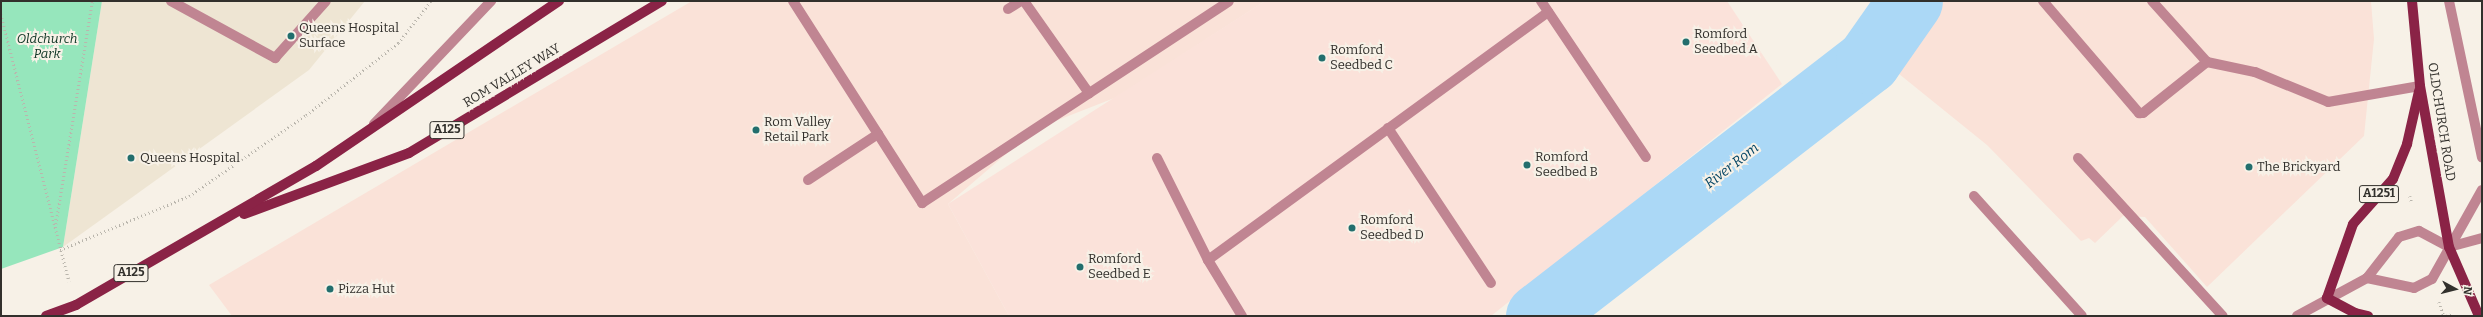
<!DOCTYPE html>
<html>
<head>
<meta charset="utf-8">
<style>
	body { margin:0 }
	#map { position:relative; width:2483px; height:317px; overflow:hidden; background:#f7f1e7; font-family:Bitter,serif }
	div>[style] { position:absolute }
	[style*='--x'] { left:calc(var(--x)*1px); top:calc(var(--y)*1px); width:calc(var(--w)*1px); rotate:calc(var(--a)*1deg) }
	.commercial>* { inset:0; background:#fae2d8 }
	.industrial>* { inset:0; background:#fbe2da }
	.built>* { inset:0; background:#eee5d3 }
	.green>* { inset:0; background:#96e6bc }
	.river>* { height:65px; margin:-32.5px; padding:0 32.5px; transform-origin:32.5px; border-radius:32.5px; background:#abd8f6 }
	.path>* { height:2.5px; margin-top:-1.25px; transform-origin:0; background:repeating-linear-gradient(90deg,#bab6ad 0 1px,transparent 0 4px) }
	.minor>* { height:10px; margin:-5px; padding:0 5px; transform-origin:5px; border-radius:5px; background:#c08592 }
	.major>* { height:10px; margin:-5px; padding:0 5px; transform-origin:5px; border-radius:5px; background:#8a2346 }
	.dots>* { width:11px; height:11px; translate:-50% -50%; box-sizing:border-box; border:2px solid #f7f1e7; border-radius:50% }
	span { translate:-50% -50%; white-space:nowrap; text-align:center; line-height:1.15; -webkit-text-stroke:4px #f7f1e7; paint-order:stroke }
	.shield-label span { padding:1px 3px; background:#f7f1e7; border:1px solid; border-radius:3px; -webkit-text-stroke-width:0 }
	.shield-label { font-size:12px; color:#32302c; font-weight:700 }
	.poi-label { font-size:13px; color:#32302c }
	.left { translate:0 -50%; text-align:left }
	.park-label { font-size:13px; color:#0d3423; font-style:italic }
	.street-label { font-size:13px; color:#32302c }
	.water-label { font-size:14px; color:#004363; font-style:italic }
	.frame { position:absolute; inset:0; border:2px solid #32302c; pointer-events:none }
	.north { position:absolute; left:2435px; top:269px; width:40px; height:40px; -webkit-text-stroke:3px #f7f1e7; paint-order:stroke; rotate:97deg; font-size:11px; font-weight:700; line-height:16px; text-align:center; color:#32302c }
	.north::after { content:''; display:block; margin:auto; width:14px; height:18px; background:#32302c; clip-path:polygon(50% 0,100% 100%,50% 72%,0 100%) }
</style>
</head>
<body>
<div id="map">
	<div class="commercial">
		<div style="clip-path:polygon(692px 1px,1265px 1px,1117px 97px,1035px 129px,948px 204px,1009px 316px,232px 316px,209px 285px)"></div>
		<div style="clip-path:polygon(1940px 1px,2371px 1px,2374px 39px,2364px 136px,2207px 287px,2145px 217px,2123px 216px,2095px 243px,2089px 238px,2081px 241px,1987px 145px,1883px 61px)"></div>
	</div>
	<div class="industrial">
		<div style="clip-path:polygon(1265px 1px,1727px 1px,1782px 84px,1491px 316px,1009px 316px,948px 204px)"></div>
	</div>
	<div class="built">
		<div style="clip-path:polygon(102px 1px,365px 1px,309px 70px,63px 247px)"></div>
	</div>
	<div class="green">
		<div style="clip-path:polygon(1px 1px,102px 1px,63px 247px,1px 269px)"></div>
	</div>
	<div class="river">
		<div style="--x:1538;--y:316;--w:417;--a:-37.7"></div>
		<div style="--x:1868;--y:61;--w:73;--a:-55"></div>
	</div>
	<div class="path">
		<div style="--x:1;--y:14;--w:276;--a:75.7"></div>
		<div style="--x:2410;--y:196;--w:7;--a:74"></div>
		<div style="--x:55;--y:228;--w:230;--a:-80.7"></div>
		<div style="--x:60;--y:250;--w:140;--a:-22.7"></div>
		<div style="--x:189;--y:196;--w:142;--a:-34.7"></div>
		<div style="--x:306;--y:115;--w:117;--a:-38"></div>
		<div style="--x:398;--y:43;--w:53;--a:-51.8"></div>
		<div style="--x:2439;--y:302;--w:15;--a:70"></div>
		<div style="--x:2446;--y:316;--w:7;--a:-16"></div>
	</div>
	<div class="minor">
		<div style="--x:171;--y:1;--w:119;--a:28.7"></div>
		<div style="--x:275;--y:58;--w:76;--a:-48.2"></div>
		<div style="--x:793;--y:1;--w:240;--a:57.4"></div>
		<div style="--x:922;--y:203;--w:367;--a:-33.3"></div>
		<div style="--x:1024;--y:1;--w:113;--a:54.8"></div>
		<div style="--x:1541;--y:1;--w:188;--a:56.1"></div>
		<div style="--x:2043;--y:1;--w:148;--a:49.4"></div>
		<div style="--x:2139;--y:113;--w:4;--a:0"></div>
		<div style="--x:2143;--y:113;--w:82;--a:-38.6"></div>
		<div style="--x:2152;--y:1;--w:82;--a:48"></div>
		<div style="--x:2207;--y:62;--w:49;--a:11.8"></div>
		<div style="--x:2255;--y:72;--w:79;--a:22.3"></div>
		<div style="--x:2328;--y:102;--w:93;--a:-9.9"></div>
		<div style="--x:2449;--y:1;--w:160;--a:78.1"></div>
		<div style="--x:1008;--y:9;--w:15;--a:-32"></div>
		<div style="--x:374;--y:124;--w:170;--a:-46.4"></div>
		<div style="--x:1388;--y:128;--w:186;--a:56.4"></div>
		<div style="--x:1157;--y:158;--w:114;--a:63.4"></div>
		<div style="--x:2078;--y:158;--w:214;--a:47.5"></div>
		<div style="--x:808;--y:180;--w:84;--a:-33.3"></div>
		<div style="--x:1974;--y:196;--w:161;--a:48"></div>
		<div style="--x:2367;--y:278;--w:48;--a:12"></div>
		<div style="--x:2414;--y:288;--w:20;--a:-27"></div>
		<div style="--x:2432;--y:279;--w:102;--a:-60.7"></div>
		<div style="--x:1242;--y:316;--w:66;--a:-121.3"></div>
		<div style="--x:1208;--y:260;--w:421;--a:-36.1"></div>
		<div style="--x:2297;--y:316;--w:80;--a:-28.5"></div>
		<div style="--x:2367;--y:278;--w:52;--a:-52"></div>
		<div style="--x:2399;--y:237;--w:21;--a:-17"></div>
		<div style="--x:2419;--y:231;--w:34;--a:28"></div>
		<div style="--x:2449;--y:247;--w:34;--a:-15"></div>
	</div>
	<div class="major">
		<div style="--x:2412;--y:1;--w:85;--a:84.6"></div>
		<div style="--x:2420;--y:86;--w:164;--a:79.8"></div>
		<div style="--x:2449;--y:247;--w:75;--a:66.5"></div>
		<div style="--x:244;--y:214;--w:176;--a:-20.3"></div>
		<div style="--x:409;--y:153;--w:295;--a:-31"></div>
		<div style="--x:46;--y:316;--w:32;--a:-20"></div>
		<div style="--x:76;--y:305;--w:277;--a:-30.1"></div>
		<div style="--x:316;--y:166;--w:294;--a:-34.2"></div>
		<div style="--x:2368;--y:316;--w:13;--a:-167"></div>
		<div style="--x:2355;--y:313;--w:32;--a:-152"></div>
		<div style="--x:2327;--y:298;--w:78;--a:-70.6"></div>
		<div style="--x:2353;--y:224;--w:60;--a:-48.4"></div>
		<div style="--x:2393;--y:179;--w:38;--a:-68"></div>
		<div style="--x:2407;--y:144;--w:54;--a:-77.2"></div>
	</div>
	<div class="dots">
		<div style="left:291px;top:36px;background:#226e6d"></div>
		<div style="left:1686px;top:42px;background:#226e6d"></div>
		<div style="left:1322px;top:58px;background:#226e6d"></div>
		<div style="left:756px;top:130px;background:#226e6d"></div>
		<div style="left:131px;top:158px;background:#226e6d"></div>
		<div style="left:1527px;top:165px;background:#226e6d"></div>
		<div style="left:2249px;top:167px;background:#226e6d"></div>
		<div style="left:1352px;top:228px;background:#226e6d"></div>
		<div style="left:1080px;top:267px;background:#226e6d"></div>
		<div style="left:330px;top:289px;background:#226e6d"></div>
	</div>
	<div class="shield-label">
		<span style="left:447px;top:130px">A125</span>
		<span style="left:2379px;top:194px">A1251</span>
		<span style="left:131px;top:273px">A125</span>
	</div>
	<div class="poi-label">
		<span class="left" style="left:299px;top:36px">Queens Hospital<br>Surface</span>
		<span class="left" style="left:1694px;top:42px">Romford<br>Seedbed A</span>
		<span class="left" style="left:1330px;top:58px">Romford<br>Seedbed C</span>
		<span class="left" style="left:764px;top:130px">Rom Valley<br>Retail Park</span>
		<span class="left" style="left:140px;top:158px">Queens Hospital</span>
		<span class="left" style="left:1535px;top:165px">Romford<br>Seedbed B</span>
		<span class="left" style="left:2257px;top:167px">The Brickyard</span>
		<span class="left" style="left:1360px;top:228px">Romford<br>Seedbed D</span>
		<span class="left" style="left:1088px;top:267px">Romford<br>Seedbed E</span>
		<span class="left" style="left:338px;top:289px">Pizza Hut</span>
	</div>
	<div class="park-label">
		<span style="left:47px;top:47px">Oldchurch<br>Park</span>
	</div>
	<div class="street-label">
		<span style="left:512px;top:76px;rotate:-31deg">ROM VALLEY WAY</span>
		<span style="left:2441px;top:122px;rotate:81deg">OLDCHURCH ROAD</span>
	</div>
	<div class="water-label">
		<span style="left:1732px;top:166px;rotate:-38deg">River Rom</span>
	</div>
	<div class="frame"></div>
	<div class="north">N</div>
</div>
</body>
</html>
